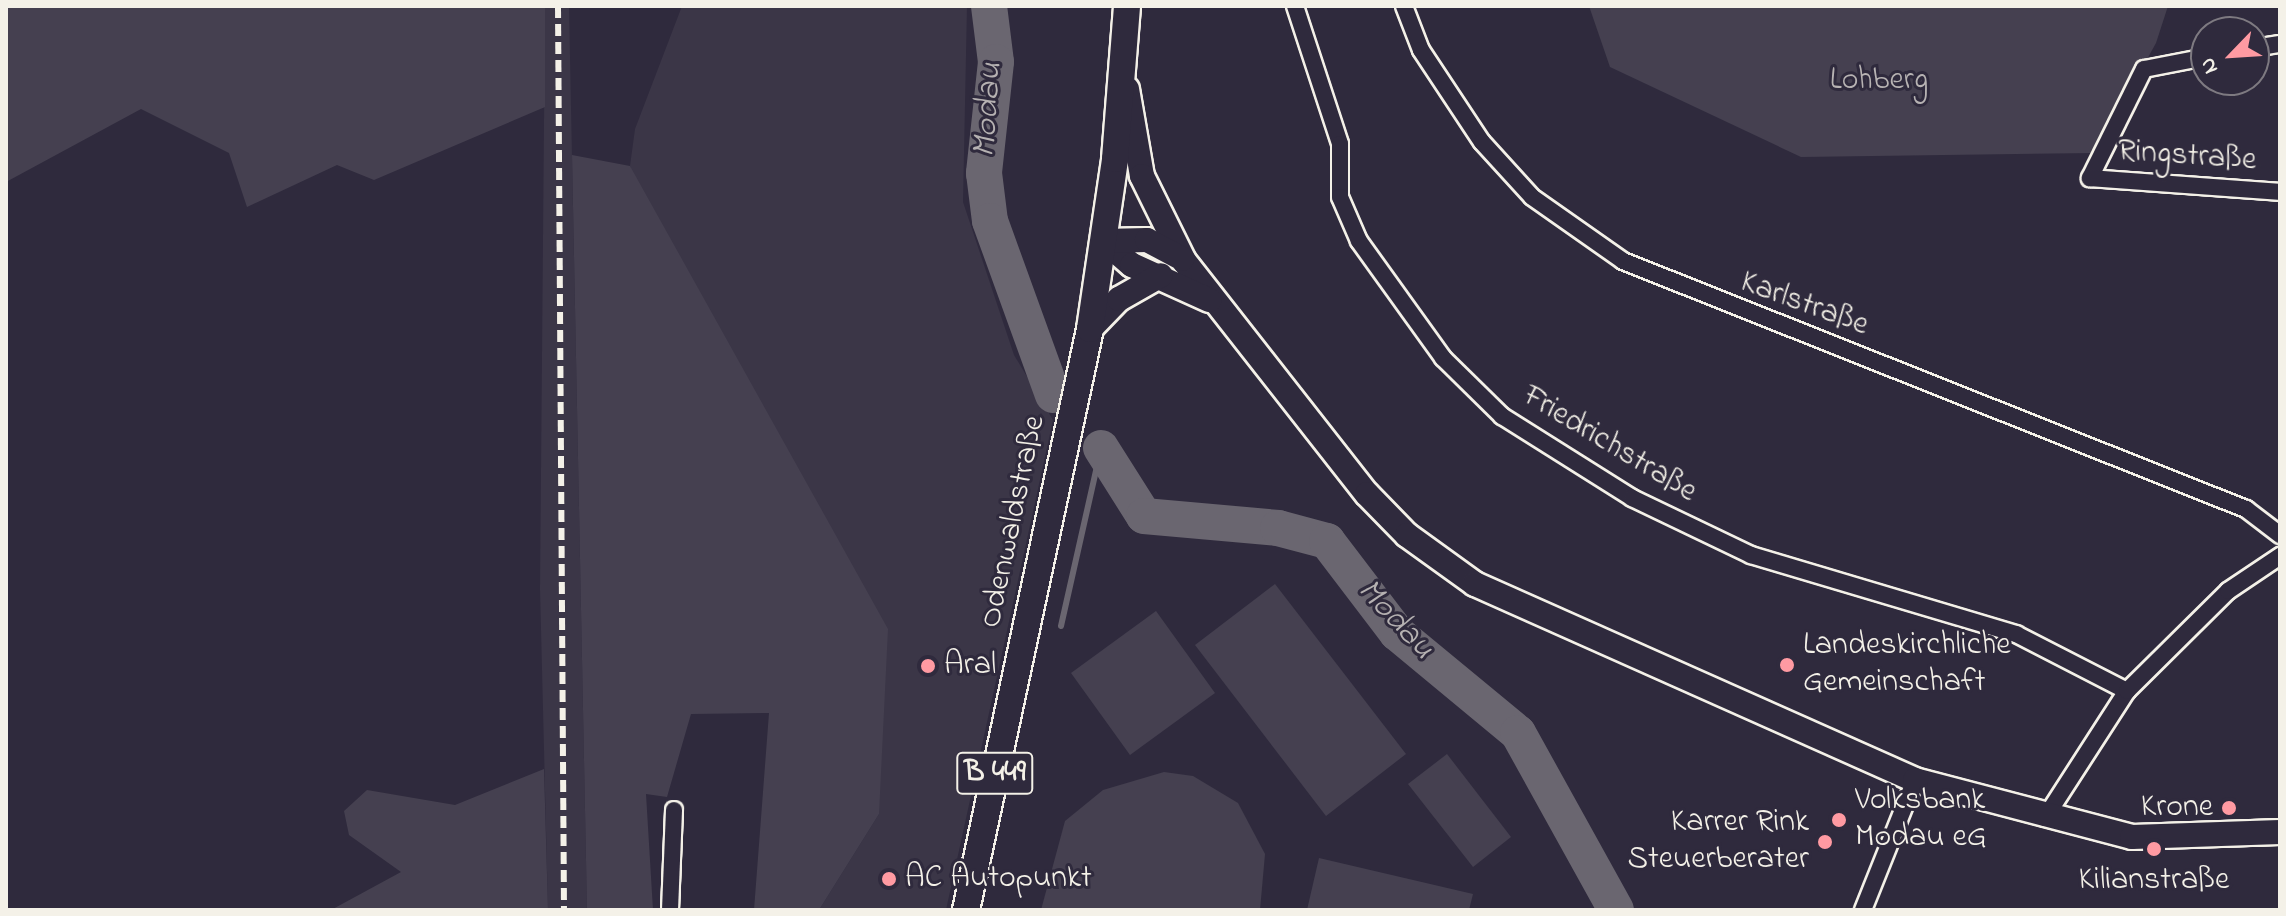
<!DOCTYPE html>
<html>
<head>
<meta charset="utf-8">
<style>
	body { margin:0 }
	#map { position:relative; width:2286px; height:916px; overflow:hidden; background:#2f2a3d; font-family:"Indie Flower",sans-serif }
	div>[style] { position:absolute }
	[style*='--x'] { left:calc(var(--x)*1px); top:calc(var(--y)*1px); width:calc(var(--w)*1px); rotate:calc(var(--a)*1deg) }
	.built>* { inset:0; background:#3b3647 }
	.green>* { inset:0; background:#454050 }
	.stream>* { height:6px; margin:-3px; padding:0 3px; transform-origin:3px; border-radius:3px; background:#6a6670 }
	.river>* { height:36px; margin:-18px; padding:0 18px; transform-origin:18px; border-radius:18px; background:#6a6670 }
	.roads { filter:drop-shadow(2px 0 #f4f1e8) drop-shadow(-2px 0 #f4f1e8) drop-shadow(0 2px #f4f1e8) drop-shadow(0 -2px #f4f1e8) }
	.minor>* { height:16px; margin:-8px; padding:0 8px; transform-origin:8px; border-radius:8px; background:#2f2a3d }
	.secondary>* { height:24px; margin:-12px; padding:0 12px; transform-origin:12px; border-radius:12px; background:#2f2a3d }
	.primary>* { height:26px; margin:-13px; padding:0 13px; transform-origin:13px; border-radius:13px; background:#2f2a3d }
	.rail>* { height:6px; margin-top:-3px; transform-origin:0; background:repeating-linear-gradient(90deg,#f4f1e8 0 12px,transparent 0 18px) }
	.dots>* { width:22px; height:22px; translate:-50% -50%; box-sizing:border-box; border:4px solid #2f2a3d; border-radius:50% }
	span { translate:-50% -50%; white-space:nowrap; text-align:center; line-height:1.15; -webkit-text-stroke:6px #2f2a3d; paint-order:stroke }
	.shield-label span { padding:2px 6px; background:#2f2a3d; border:2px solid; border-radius:6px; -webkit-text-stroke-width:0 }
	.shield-label { font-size:30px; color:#f4f1e8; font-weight:700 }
	.park-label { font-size:32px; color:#b7b3b3 }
	.street-label { font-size:32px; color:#f4f1e8 }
	.poi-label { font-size:32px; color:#f4f1e8 }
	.left { translate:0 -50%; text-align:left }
	.right { translate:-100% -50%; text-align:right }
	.water-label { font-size:34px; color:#b6b2b2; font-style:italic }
	.frame { position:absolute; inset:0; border:8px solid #f4f1e8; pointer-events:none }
	.north { position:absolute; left:2190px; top:16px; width:80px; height:80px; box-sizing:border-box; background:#2f2a3d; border:2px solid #7e7a81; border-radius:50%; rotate:245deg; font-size:22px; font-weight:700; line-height:32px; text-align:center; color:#f4f1e8 }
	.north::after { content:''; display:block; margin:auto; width:28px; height:36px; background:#ff9aa2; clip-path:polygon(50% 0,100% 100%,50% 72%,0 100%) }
</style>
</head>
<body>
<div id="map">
	<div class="built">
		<div style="clip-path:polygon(545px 6px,569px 6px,587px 910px,548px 910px,540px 589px)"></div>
		<div style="clip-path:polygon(682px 6px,967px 6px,963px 202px,1014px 355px,1053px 420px,946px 910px,819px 910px,879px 814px,630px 166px,635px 129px)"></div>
	</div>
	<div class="green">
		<div style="clip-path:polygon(6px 6px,545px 6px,545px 107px,374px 180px,337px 165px,247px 207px,229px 153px,141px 109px,6px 182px)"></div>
		<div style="clip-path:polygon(1589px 6px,2168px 6px,2156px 43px,2095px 153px,1801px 157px,1610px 67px)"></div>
		<div style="clip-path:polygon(572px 155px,630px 166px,888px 629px,879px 814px,819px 910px,754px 910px,769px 713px,691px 714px,667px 797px,646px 794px,653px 910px,587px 910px)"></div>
		<div style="clip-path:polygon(1275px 584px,1406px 754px,1326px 816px,1195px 645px)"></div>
		<div style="clip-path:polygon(1156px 611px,1215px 693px,1130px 755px,1071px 673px)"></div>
		<div style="clip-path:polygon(1447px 754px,1511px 837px,1473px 867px,1408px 784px)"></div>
		<div style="clip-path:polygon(544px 769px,548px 910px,331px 910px,401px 872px,349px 835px,344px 811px,367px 790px,455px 805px)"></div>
		<div style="clip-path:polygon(1164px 772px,1193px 776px,1238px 803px,1265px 854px,1260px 910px,1041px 910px,1065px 821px,1103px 790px)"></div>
		<div style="clip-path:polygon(1319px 858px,1473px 894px,1469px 910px,1307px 910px)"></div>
	</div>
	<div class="stream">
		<div style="--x:1061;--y:626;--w:182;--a:-77.3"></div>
	</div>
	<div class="river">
		<div style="--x:989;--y:6;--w:56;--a:82.9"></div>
		<div style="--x:996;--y:62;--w:112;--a:96.2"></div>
		<div style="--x:984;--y:173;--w:48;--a:82.9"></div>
		<div style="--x:990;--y:221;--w:185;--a:70.1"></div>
		<div style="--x:1101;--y:448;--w:80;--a:57.7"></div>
		<div style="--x:1144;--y:516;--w:135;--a:5.1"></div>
		<div style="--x:1278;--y:528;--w:51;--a:14.9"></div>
		<div style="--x:1327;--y:541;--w:116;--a:52.7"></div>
		<div style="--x:1397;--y:633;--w:157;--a:39.6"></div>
		<div style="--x:1518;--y:733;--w:202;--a:61"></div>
	</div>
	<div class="roads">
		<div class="minor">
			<div style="--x:1295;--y:6;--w:145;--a:71.9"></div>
			<div style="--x:1340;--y:144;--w:53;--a:90"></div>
			<div style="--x:1340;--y:197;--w:48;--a:66.6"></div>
			<div style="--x:1359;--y:241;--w:144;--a:54.3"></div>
			<div style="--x:1443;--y:358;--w:83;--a:44.5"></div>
			<div style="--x:1502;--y:416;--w:154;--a:32.2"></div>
			<div style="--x:1632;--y:498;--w:132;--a:25.6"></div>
			<div style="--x:1751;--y:555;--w:277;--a:16.6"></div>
			<div style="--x:2016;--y:634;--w:125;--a:27.2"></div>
			<div style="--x:1404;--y:6;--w:47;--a:68.9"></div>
			<div style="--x:1421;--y:50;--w:110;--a:56.5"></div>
			<div style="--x:1482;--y:142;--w:74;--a:47.7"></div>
			<div style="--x:1532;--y:197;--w:111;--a:35.1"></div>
			<div style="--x:1623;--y:261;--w:671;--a:21.71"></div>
			<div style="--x:2246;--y:509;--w:43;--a:37.4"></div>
			<div style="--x:2254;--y:48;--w:26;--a:-9"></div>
			<div style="--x:2206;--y:57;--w:63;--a:169"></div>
			<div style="--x:2144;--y:69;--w:122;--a:116.4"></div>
			<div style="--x:2090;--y:178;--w:191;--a:4.2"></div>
			<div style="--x:2045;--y:818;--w:151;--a:-57.2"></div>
			<div style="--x:2127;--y:691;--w:142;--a:-44.7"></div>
			<div style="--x:2228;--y:591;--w:63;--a:-33.9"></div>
			<div style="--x:670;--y:910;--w:100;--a:-87.7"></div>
			<div style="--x:1863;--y:910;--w:140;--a:-68.2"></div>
		</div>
		<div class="secondary">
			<div style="--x:1127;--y:89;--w:88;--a:80.2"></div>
			<div style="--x:1142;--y:176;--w:95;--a:63.7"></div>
			<div style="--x:1184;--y:261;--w:296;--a:51.9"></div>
			<div style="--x:1367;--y:494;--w:57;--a:45.7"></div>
			<div style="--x:1407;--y:535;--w:84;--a:35.8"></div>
			<div style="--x:1475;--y:584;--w:482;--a:24"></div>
			<div style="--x:1915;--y:780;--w:224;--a:14.7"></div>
			<div style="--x:2132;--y:837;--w:148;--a:-1.9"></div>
			<div style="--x:1104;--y:241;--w:37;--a:41"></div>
			<div style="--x:1132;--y:265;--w:85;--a:24.4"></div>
			<div style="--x:1104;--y:241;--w:43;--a:-1.3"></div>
			<div style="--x:1147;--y:240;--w:40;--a:28"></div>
			<div style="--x:1090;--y:329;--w:42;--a:-46"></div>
			<div style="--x:1119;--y:299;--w:48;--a:-29.7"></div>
		</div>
		<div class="primary">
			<div style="--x:966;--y:910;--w:594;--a:-77.95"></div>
			<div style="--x:1090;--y:329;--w:172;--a:-81.6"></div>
			<div style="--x:1115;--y:159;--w:153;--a:-85.5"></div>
		</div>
	</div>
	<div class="rail">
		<div style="--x:558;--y:6;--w:904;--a:89.62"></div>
	</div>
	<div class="dots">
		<div style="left:1787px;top:665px;background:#ff9aa2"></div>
		<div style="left:928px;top:666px;background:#ff9aa2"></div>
		<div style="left:2229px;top:808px;background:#ff9aa2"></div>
		<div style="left:1839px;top:820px;background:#ff9aa2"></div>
		<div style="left:1825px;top:842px;background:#ff9aa2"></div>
		<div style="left:2154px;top:849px;background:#ff9aa2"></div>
		<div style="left:889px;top:879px;background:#ff9aa2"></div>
	</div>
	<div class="shield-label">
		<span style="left:995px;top:773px">B 449</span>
	</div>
	<div class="park-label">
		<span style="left:1879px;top:81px">Lohberg</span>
	</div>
	<div class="street-label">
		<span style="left:2187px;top:157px;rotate:4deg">Ringstraße</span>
		<span style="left:1804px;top:305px;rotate:20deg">Karlstraße</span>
		<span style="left:1609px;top:445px;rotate:31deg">Friedrichstraße</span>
		<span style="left:1014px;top:522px;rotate:-78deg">Odenwaldstraße</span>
	</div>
	<div class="poi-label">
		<span class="left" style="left:1803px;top:665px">Landeskirchliche<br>Gemeinschaft</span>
		<span class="left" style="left:944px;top:666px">Aral</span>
		<span class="left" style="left:1855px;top:820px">Volksbank<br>Modau eG</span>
		<span class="right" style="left:2213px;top:808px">Krone</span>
		<span class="right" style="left:1809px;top:842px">Karrer Rink<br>Steuerberater</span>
		<span class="left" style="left:905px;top:879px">AC Autopunkt</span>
		<span style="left:2154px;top:881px">Kilianstraße</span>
	</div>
	<div class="water-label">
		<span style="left:989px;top:110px;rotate:-86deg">Modau</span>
		<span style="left:1395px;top:620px;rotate:47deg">Modau</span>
	</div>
	<div class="frame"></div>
	<div class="north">N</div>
</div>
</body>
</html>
